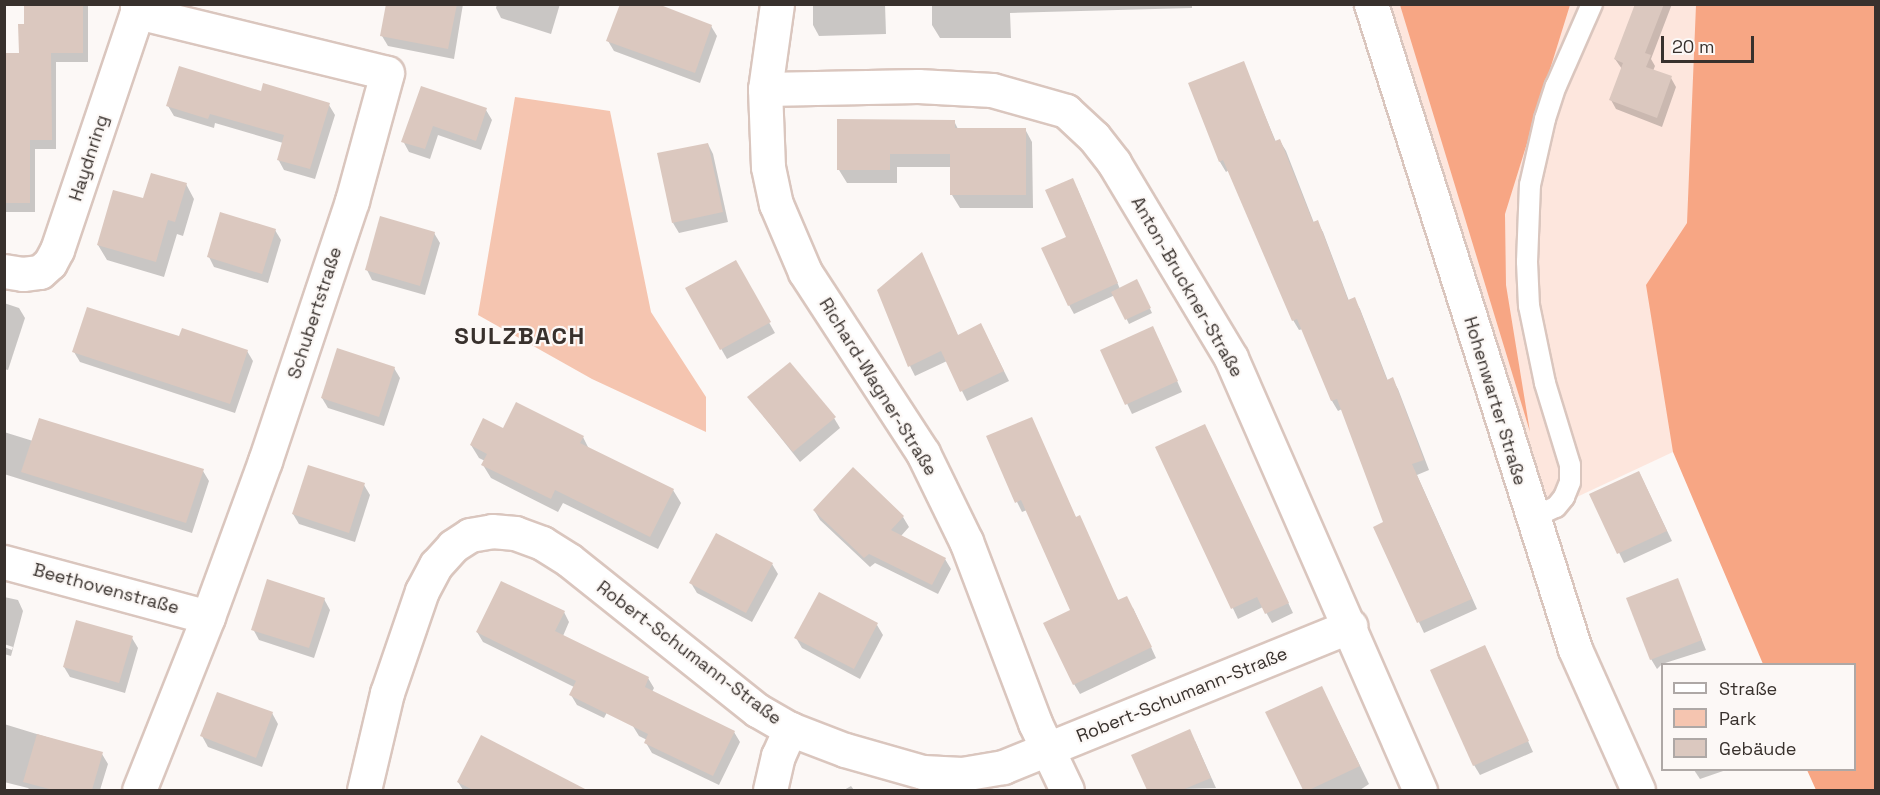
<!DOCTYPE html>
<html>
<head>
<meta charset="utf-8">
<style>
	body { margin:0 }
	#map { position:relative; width:1880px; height:795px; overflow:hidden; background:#fcf8f6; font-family:"Space Grotesk",sans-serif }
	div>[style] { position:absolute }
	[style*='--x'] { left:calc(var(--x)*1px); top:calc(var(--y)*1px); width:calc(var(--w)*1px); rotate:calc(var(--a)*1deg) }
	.built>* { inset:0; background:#fde6dd }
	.green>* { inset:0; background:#f5c5b0 }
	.forest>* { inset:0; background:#f7a684 }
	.shadow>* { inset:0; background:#0003 }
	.building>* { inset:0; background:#dbc8bf }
	.roads { filter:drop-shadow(2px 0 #dac6be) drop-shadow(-2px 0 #dac6be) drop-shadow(0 2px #dac6be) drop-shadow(0 -2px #dac6be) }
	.lane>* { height:20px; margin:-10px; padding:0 10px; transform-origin:10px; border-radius:10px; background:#fff }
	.street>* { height:33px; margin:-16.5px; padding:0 16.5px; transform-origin:16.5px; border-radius:16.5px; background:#fff }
	.secondary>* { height:33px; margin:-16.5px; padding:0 16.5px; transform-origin:16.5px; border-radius:16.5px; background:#fff }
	span { translate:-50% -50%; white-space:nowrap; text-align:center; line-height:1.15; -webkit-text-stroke:4.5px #fcf8f6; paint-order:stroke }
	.street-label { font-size:18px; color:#38312d }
	.district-label { font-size:24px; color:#38312d; font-weight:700; letter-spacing:1.5px }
	.frame { position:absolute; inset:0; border:6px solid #38312d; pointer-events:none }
	.legend { position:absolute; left:1661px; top:663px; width:195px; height:108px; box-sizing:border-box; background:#fcf8f6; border:2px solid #aea8a6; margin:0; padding:8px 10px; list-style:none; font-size:18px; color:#38312d }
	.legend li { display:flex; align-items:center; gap:12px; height:30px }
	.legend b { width:30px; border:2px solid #aea8a6 }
	.scale { position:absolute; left:1661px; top:36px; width:93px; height:27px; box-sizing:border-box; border:3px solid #38312d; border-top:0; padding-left:8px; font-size:18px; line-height:21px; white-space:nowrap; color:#38312d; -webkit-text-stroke:4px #fcf8f6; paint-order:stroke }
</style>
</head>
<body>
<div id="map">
	<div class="built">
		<div style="clip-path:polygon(1371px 5px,1875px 5px,1875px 191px,1673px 452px,1532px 518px)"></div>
	</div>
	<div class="green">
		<div style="clip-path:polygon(515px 97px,610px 111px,651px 312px,706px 397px,706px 432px,592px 379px,478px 315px)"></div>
	</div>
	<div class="forest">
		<div style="clip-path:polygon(1400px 5px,1570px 5px,1505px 214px,1506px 285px,1530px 432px)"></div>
		<div style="clip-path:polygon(1696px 5px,1875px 5px,1875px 790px,1816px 790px,1807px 770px,1854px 770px,1854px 664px,1763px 664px,1673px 452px,1646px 285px,1687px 223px)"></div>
	</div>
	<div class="shadow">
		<div style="clip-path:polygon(25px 4px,88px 4px,88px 62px,56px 62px,56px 149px,35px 149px,35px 212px,4px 212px,4px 55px,20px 55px,25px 25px)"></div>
		<div style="clip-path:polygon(388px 4px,463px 4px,454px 59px,388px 46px,382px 36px)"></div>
		<div style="clip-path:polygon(497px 4px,560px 4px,551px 34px,501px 18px,496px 8px)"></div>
		<div style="clip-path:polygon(813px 4px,885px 4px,886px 34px,819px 36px,813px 25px)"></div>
		<div style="clip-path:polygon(932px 4px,1192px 4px,1192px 8px,1010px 13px,1011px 38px,940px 38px,932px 25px)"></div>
		<div style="clip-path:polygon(1636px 4px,1672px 4px,1651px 59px,1655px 66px,1653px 71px,1671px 78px,1676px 87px,1662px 127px,1616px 109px,1611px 100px,1622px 69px,1615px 59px)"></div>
		<div style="clip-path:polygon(711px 26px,717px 36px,700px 83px,614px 51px,608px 41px)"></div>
		<div style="clip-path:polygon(1243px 63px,1276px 142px,1280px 141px,1286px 151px,1314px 223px,1317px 222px,1323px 232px,1349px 301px,1354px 299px,1360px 309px,1388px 381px,1392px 379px,1398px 389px,1429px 470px,1417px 475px,1477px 609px,1424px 633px,1375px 528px,1385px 523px,1342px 409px,1338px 411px,1332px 401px,1303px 329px,1299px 330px,1293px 320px,1229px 170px,1226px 172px,1220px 162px,1190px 84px)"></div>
		<div style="clip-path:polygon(421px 88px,486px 110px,492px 120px,481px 150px,438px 135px,430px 159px,409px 152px,403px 141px)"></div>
		<div style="clip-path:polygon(262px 93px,329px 105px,335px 115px,315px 179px,284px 170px,278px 159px,283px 143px,215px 123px,214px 128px,174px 116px,168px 106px)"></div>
		<div style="clip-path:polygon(838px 120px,954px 121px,958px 129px,1025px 129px,1032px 142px,1033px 208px,960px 208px,952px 195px,952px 167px,897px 167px,897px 183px,847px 183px,839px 170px)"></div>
		<div style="clip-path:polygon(708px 144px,713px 154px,728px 222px,679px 233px,673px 223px)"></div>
		<div style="clip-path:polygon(186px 184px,194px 199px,183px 236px,177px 234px,164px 277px,107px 260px,98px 245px,144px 200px)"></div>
		<div style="clip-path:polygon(1077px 188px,1120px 289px,1139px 286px,1152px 313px,1129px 324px,1115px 295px,1074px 314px,1069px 305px,1068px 237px)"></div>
		<div style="clip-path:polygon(275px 230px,281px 240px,268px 283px,214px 267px,209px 257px)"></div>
		<div style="clip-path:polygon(434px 233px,440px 243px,425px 295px,372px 280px,367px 270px)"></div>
		<div style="clip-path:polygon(922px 255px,958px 336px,986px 335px,1009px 381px,967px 401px,947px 361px,915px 376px,910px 366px)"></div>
		<div style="clip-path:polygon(735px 262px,775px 333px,727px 359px,687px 289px)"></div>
		<div style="clip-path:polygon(4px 303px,19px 308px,25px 318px,8px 370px,4px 369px)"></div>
		<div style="clip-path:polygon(180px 338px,247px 351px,253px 361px,235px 413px,80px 362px,74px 352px)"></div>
		<div style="clip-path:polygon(1158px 338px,1182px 392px,1132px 414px,1102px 351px)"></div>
		<div style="clip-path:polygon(394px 368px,400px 378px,384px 426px,328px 408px,322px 398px)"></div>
		<div style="clip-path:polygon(749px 398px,834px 418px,840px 428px,800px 462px)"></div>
		<div style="clip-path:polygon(1031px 419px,1076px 518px,1119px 602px,1133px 608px,1156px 658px,1080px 694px,1074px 684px,1071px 611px,1027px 510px,1022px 512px,1017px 502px)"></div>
		<div style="clip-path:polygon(504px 430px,583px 437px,589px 449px,673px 490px,681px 503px,658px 549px,563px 503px,558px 512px,491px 478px,483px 465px,485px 461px,479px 458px,471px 445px)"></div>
		<div style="clip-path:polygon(4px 432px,33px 441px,140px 450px,203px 471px,209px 481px,192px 533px,4px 474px)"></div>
		<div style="clip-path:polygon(1210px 436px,1293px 613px,1272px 623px,1263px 607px,1238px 619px,1157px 448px)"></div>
		<div style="clip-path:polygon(853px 470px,903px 517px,909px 527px,901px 536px,945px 559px,951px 569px,938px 594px,875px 563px,870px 567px,820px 520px,814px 510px)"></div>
		<div style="clip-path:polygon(1639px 472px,1672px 541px,1624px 563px,1591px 494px)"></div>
		<div style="clip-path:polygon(364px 485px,370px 495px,355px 542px,299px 524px,293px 514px)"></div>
		<div style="clip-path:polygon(772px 564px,778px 574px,752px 622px,697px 593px,691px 583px)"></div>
		<div style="clip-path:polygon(1677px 580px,1706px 650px,1662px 664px,1657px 669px,1651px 659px)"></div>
		<div style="clip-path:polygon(4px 597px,18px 600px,23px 611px,11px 656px,4px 654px,4px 647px,12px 650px,13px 647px,4px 644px)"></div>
		<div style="clip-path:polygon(324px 599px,330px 610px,314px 658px,259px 640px,253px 629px)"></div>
		<div style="clip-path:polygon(564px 612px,569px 622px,563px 636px,648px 678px,654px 688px,652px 692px,734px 732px,740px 742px,719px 785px,652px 753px,646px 743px,647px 740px,639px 736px,615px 697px,604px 718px,577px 705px,571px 695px,574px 687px,483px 642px,477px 632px)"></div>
		<div style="clip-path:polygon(877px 625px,883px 635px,860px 679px,802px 648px,796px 638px)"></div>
		<div style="clip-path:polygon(132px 638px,138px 648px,125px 693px,70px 677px,64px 667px)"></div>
		<div style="clip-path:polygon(1485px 646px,1533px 752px,1480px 775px,1474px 765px)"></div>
		<div style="clip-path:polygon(1322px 688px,1369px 784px,1360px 790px,1304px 790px,1267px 713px)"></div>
		<div style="clip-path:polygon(272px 713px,278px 724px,262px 767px,208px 747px,202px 736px)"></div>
		<div style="clip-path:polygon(4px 724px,102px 754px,108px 764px,100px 790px,30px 790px,28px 788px,4px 782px)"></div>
		<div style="clip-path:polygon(1195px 741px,1216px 788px,1149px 790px,1133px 756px)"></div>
		<div style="clip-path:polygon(1694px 770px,1726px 770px,1700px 779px)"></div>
		<div style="clip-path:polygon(561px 779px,568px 790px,463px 790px,458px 782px)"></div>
		<div style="clip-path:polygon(851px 786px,854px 790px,844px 790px)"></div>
	</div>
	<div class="building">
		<div style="clip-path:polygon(24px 4px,83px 4px,83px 53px,51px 53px,52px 140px,30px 140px,30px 203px,4px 203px,4px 53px,19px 53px,18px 24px,24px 24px)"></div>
		<div style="clip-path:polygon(386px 4px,457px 4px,448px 49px,380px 36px)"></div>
		<div style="clip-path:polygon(620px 4px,658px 4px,712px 25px,695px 73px,606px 41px)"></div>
		<div style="clip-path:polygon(1635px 4px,1664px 4px,1645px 53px,1651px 55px,1646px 67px,1672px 76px,1657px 118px,1609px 100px,1623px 63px,1614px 59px)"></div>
		<div style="clip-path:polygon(1244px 61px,1275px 141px,1280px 139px,1313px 222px,1318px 220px,1348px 300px,1355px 297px,1387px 380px,1393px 377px,1424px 460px,1412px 464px,1472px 599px,1417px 623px,1373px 527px,1383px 522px,1337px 399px,1331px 401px,1297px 319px,1292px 321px,1223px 160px,1219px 162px,1188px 83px)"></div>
		<div style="clip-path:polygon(179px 66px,261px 91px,263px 83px,330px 103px,310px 169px,277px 160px,284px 135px,210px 114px,208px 119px,166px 106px)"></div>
		<div style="clip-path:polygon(421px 86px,487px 108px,476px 141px,433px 126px,425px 149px,401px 142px)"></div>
		<div style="clip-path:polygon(837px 119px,955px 120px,955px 128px,1026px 128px,1026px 195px,950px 195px,950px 154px,890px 154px,890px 170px,837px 170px)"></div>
		<div style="clip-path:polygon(708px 143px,723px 212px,672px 223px,657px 153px)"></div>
		<div style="clip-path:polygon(151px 173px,187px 183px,175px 222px,168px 220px,156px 262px,97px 245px,113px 190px,143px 198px)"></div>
		<div style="clip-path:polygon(1073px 178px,1118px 283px,1068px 306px,1041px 248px,1066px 237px,1045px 190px)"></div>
		<div style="clip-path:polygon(220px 212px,276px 229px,262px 274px,207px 257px)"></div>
		<div style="clip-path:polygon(380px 216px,435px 232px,420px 286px,365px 270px)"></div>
		<div style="clip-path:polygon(922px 252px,958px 335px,981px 323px,1004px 371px,960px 392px,941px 351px,908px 367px,877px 290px)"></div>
		<div style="clip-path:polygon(736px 260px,771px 322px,720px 350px,685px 288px)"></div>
		<div style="clip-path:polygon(1137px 279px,1151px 308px,1125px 320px,1111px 292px)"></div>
		<div style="clip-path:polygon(87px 307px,179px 336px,182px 328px,248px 350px,230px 404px,72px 352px)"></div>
		<div style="clip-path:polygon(1153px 326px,1178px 381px,1125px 405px,1100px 350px)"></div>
		<div style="clip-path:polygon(337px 348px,395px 367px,379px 417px,321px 398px)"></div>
		<div style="clip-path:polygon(790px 362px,836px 417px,793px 452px,747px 397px)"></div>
		<div style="clip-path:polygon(516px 402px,584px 436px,580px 443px,674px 489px,650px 537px,555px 490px,551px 499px,481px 465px,487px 454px,470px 445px,483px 418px,503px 428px)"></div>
		<div style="clip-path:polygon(1032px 417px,1076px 517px,1080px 515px,1118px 600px,1127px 596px,1152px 647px,1073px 685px,1043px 623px,1070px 610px,1021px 500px,1015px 503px,986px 436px)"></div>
		<div style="clip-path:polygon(39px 418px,204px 469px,186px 523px,21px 472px)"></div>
		<div style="clip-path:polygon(1205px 424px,1289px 603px,1265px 614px,1257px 597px,1231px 609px,1155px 447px)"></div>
		<div style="clip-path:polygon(308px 465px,365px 483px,349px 533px,292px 514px)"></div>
		<div style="clip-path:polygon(853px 467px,904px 516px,891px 530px,946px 558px,932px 585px,869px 554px,864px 558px,813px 510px)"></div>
		<div style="clip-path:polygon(1639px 471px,1667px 531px,1617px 554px,1589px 494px)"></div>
		<div style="clip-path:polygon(716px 533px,773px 563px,746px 613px,689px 583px)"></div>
		<div style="clip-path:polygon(1678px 578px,1702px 640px,1650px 660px,1626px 598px)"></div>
		<div style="clip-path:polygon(267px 579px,325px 598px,309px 648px,251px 630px)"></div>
		<div style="clip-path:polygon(501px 581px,565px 611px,555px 631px,649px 677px,645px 687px,735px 731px,713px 776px,644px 743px,648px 734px,569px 695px,576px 681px,476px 632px)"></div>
		<div style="clip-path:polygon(819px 592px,878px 623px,854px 669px,794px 638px)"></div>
		<div style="clip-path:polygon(76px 620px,133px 636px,119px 683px,63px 667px)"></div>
		<div style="clip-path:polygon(1485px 645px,1529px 741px,1473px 766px,1430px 670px)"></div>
		<div style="clip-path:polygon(1322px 686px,1360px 766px,1309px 790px,1303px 790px,1265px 712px)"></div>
		<div style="clip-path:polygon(217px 692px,273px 712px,256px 758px,200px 736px)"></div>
		<div style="clip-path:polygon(1190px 729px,1211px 778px,1182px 790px,1147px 790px,1131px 755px)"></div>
		<div style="clip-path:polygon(37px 734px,103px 752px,92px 790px,53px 790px,23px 782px)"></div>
		<div style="clip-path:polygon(481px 735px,587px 790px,473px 790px,457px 782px)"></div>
	</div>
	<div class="roads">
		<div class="lane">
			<div style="--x:1532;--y:518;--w:26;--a:-25"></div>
			<div style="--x:1556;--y:507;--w:13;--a:-51"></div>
			<div style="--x:1564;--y:497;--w:16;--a:-68"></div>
			<div style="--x:1570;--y:482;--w:17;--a:-90"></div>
			<div style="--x:1570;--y:465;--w:86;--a:-107"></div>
			<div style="--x:1545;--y:383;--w:79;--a:-101.7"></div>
			<div style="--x:1529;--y:306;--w:44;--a:-92.6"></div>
			<div style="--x:1527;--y:262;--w:77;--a:-87.8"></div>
			<div style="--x:1530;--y:185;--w:68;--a:-77.2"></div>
			<div style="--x:1545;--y:119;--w:35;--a:-72"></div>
			<div style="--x:1556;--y:86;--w:90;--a:-66.3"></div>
		</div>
		<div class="street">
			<div style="--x:777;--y:4;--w:86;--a:98"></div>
			<div style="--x:765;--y:89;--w:78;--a:87.8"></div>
			<div style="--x:768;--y:167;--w:38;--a:78"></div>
			<div style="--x:776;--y:204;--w:74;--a:66.9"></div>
			<div style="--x:805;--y:272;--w:216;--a:56.9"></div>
			<div style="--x:923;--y:453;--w:98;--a:64"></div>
			<div style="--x:966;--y:541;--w:195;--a:69.2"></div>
			<div style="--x:1035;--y:723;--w:74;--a:64.5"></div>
			<div style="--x:137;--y:12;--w:257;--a:13.7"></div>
			<div style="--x:387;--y:73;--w:133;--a:105.3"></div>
			<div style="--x:352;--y:201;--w:274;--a:108.5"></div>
			<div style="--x:265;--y:461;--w:166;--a:110.1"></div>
			<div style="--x:208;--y:617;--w:186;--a:111.7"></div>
			<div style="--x:765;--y:89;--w:153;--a:-1.1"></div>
			<div style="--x:918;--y:86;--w:74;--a:3.1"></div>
			<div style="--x:992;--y:90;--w:77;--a:15.8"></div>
			<div style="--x:1066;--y:111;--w:38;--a:43"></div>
			<div style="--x:1094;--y:137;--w:33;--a:52"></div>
			<div style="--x:1114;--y:163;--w:227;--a:59"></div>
			<div style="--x:1231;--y:358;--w:472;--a:66.4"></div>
			<div style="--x:4;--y:271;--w:19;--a:9"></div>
			<div style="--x:23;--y:274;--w:17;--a:-7"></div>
			<div style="--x:40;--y:272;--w:13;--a:-42"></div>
			<div style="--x:50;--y:263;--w:15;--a:-62"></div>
			<div style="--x:57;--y:250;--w:251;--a:-71.4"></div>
			<div style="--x:137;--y:12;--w:8;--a:-90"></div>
			<div style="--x:4;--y:562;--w:211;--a:15.1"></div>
			<div style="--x:364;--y:790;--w:100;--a:-76.7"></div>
			<div style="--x:387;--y:693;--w:108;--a:-71.1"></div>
			<div style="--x:422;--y:591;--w:30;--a:-62"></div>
			<div style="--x:436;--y:565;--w:25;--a:-48"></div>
			<div style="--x:453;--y:546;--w:20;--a:-33"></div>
			<div style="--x:470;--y:535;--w:22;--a:-10"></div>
			<div style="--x:492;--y:531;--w:23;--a:5"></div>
			<div style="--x:515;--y:533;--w:29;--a:20"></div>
			<div style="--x:542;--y:543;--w:32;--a:32"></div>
			<div style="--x:569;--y:560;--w:241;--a:38.6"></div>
			<div style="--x:757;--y:710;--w:38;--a:30"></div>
			<div style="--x:790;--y:729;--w:59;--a:20.9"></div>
			<div style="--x:845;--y:750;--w:81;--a:15.8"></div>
			<div style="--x:923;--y:772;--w:39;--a:3"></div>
			<div style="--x:962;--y:774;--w:42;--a:-9.7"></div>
			<div style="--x:1003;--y:767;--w:375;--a:-22.1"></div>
			<div style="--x:770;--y:790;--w:35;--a:-77"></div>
			<div style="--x:778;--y:756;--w:30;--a:-66"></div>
		</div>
		<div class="secondary">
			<div style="--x:1371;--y:4;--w:676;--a:72.45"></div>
			<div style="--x:1575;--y:649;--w:154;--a:65.9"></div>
		</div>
	</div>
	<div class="street-label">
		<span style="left:89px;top:158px;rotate:-72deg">Haydnring</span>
		<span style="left:1187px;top:287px;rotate:60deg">Anton-Bruckner-Straße</span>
		<span style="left:315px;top:313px;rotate:-72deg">Schubertstraße</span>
		<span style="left:878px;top:387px;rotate:58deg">Richard-Wagner-Straße</span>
		<span style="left:1495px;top:401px;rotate:73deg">Hohenwarter Straße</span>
		<span style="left:106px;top:589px;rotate:15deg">Beethovenstraße</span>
		<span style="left:689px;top:653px;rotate:37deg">Robert-Schumann-Straße</span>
		<span style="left:1182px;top:695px;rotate:-22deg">Robert-Schumann-Straße</span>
	</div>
	<div class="district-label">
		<span style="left:520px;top:336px">SULZBACH</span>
	</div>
	<div class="frame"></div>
	<ul class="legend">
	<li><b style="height:8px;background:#fff"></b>Straße</li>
	<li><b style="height:16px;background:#f5c5b0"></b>Park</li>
	<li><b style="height:16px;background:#dbc8bf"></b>Gebäude</li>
	</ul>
	<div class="scale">20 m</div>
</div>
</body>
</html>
